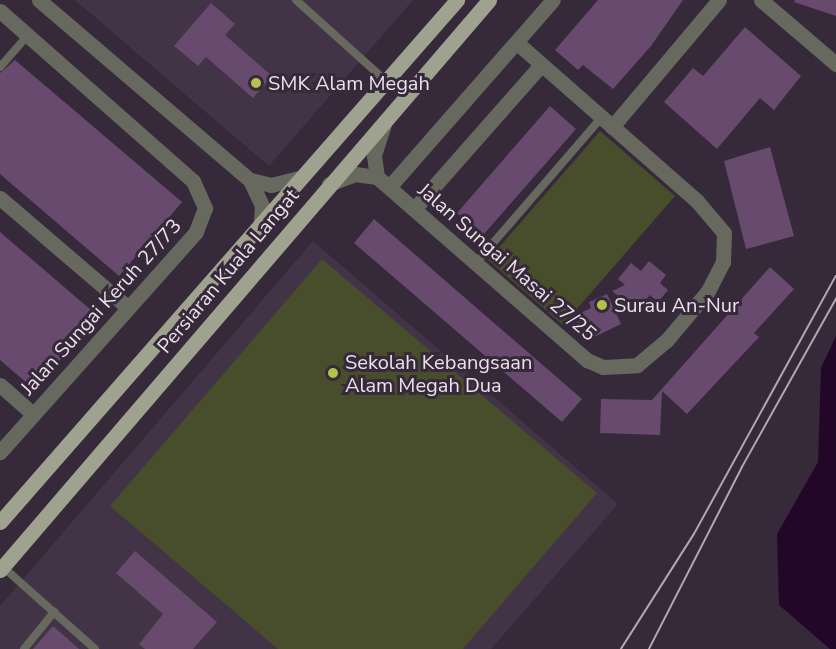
<!DOCTYPE html>
<html>
<head>
<meta charset="utf-8">
<style>
	body { margin:0 }
	#map { position:relative; width:836px; height:649px; overflow:hidden; background:#362939; font-family:"Nunito Sans",sans-serif }
	div>[style] { position:absolute }
	[style*='--x'] { left:calc(var(--x)*1px); top:calc(var(--y)*1px); width:calc(var(--w)*1px); rotate:calc(var(--a)*1deg) }
	.built>* { inset:0; background:#433347 }
	.green>* { inset:0; background:#484d2c }
	.water>* { inset:0; background:#220728 }
	.building>* { inset:0; background:#684a6f }
	.service>* { height:8px; margin:-4px; padding:0 4px; transform-origin:4px; border-radius:4px; background:#67695f }
	.minor>* { height:15px; margin:-7.5px; padding:0 7.5px; transform-origin:7.5px; border-radius:7.5px; background:#67695f }
	.primary>* { height:15px; margin:-7.5px; padding:0 7.5px; transform-origin:7.5px; border-radius:7.5px; background:#9ea28e }
	.tram>* { height:1.5px; margin:-0.75px; padding:0 0.75px; transform-origin:0.75px; border-radius:0.75px; background:#b1a7b3 }
	.dots>* { width:16px; height:16px; translate:-50% -50%; box-sizing:border-box; border:3px solid #362939; border-radius:50% }
	span { translate:-50% -50%; white-space:nowrap; text-align:center; line-height:1.15; -webkit-text-stroke:6px #362939; paint-order:stroke }
	.poi-label { font-size:20px; color:#eae1eb }
	.left { translate:0 -50%; text-align:left }
	.street-label { font-size:20px; color:#eae1eb }
</style>
</head>
<body>
<div id="map">
	<div class="built">
		<div style="clip-path:polygon(75px 0,413px 0,269px 166px)"></div>
		<div style="clip-path:polygon(313px 241px,618px 504px,491px 649px,0 649px,0 606px)"></div>
	</div>
	<div class="green">
		<div style="clip-path:polygon(600px 131px,675px 196px,563px 325px,488px 260px)"></div>
		<div style="clip-path:polygon(322px 259px,597px 493px,463px 649px,278px 649px,110px 506px)"></div>
	</div>
	<div class="water">
		<div style="clip-path:polygon(836px 336px,836px 649px,830px 649px,779px 605px,777px 534px,818px 462px,821px 368px)"></div>
	</div>
	<div class="building">
		<div style="clip-path:polygon(598px 0,683px 0,651px 46px,613px 89px,583px 65px,578px 70px,555px 50px)"></div>
		<div style="clip-path:polygon(795px 0,836px 0,836px 16px,794px 2px)"></div>
		<div style="clip-path:polygon(211px 3px,235px 24px,225px 35px,272px 76px,253px 98px,206px 57px,198px 66px,174px 46px)"></div>
		<div style="clip-path:polygon(745px 27px,801px 76px,774px 110px,760px 98px,717px 149px,664px 102px,693px 68px,703px 76px)"></div>
		<div style="clip-path:polygon(15px 60px,182px 202px,119px 276px,0 174px,0 73px)"></div>
		<div style="clip-path:polygon(550px 106px,576px 129px,483px 235px,457px 213px)"></div>
		<div style="clip-path:polygon(770px 147px,794px 236px,746px 249px,724px 161px)"></div>
		<div style="clip-path:polygon(374px 219px,582px 399px,562px 422px,354px 243px)"></div>
		<div style="clip-path:polygon(0 232px,91px 310px,68px 336px,75px 342px,35px 390px,0 360px)"></div>
		<div style="clip-path:polygon(649px 261px,666px 275px,660px 283px,668px 290px,658px 302px,650px 295px,637px 311px,612px 291px,625px 285px,618px 279px,631px 263px,641px 271px)"></div>
		<div style="clip-path:polygon(770px 267px,794px 289px,754px 333px,759px 337px,687px 414px,662px 391px,660px 435px,600px 433px,601px 399px,652px 400px)"></div>
		<div style="clip-path:polygon(607px 294px,621px 324px,586px 341px,574px 316px,591px 308px,589px 302px)"></div>
		<div style="clip-path:polygon(135px 551px,217px 622px,193px 649px,145px 649px,139px 644px,163px 614px,116px 573px)"></div>
		<div style="clip-path:polygon(53px 626px,79px 649px,33px 649px)"></div>
	</div>
	<div class="service">
		<div style="--x:296;--y:0;--w:121;--a:42"></div>
		<div style="--x:0;--y:67;--w:43;--a:-48.8"></div>
		<div style="--x:475;--y:264;--w:193;--a:-49.2"></div>
		<div style="--x:3;--y:567;--w:123;--a:41.7"></div>
		<div style="--x:24;--y:649;--w:48;--a:-51"></div>
	</div>
	<div class="minor">
		<div style="--x:39;--y:0;--w:277;--a:40.5"></div>
		<div style="--x:250;--y:180;--w:29;--a:65"></div>
		<div style="--x:262;--y:206;--w:16;--a:94"></div>
		<div style="--x:761;--y:0;--w:99;--a:40.5"></div>
		<div style="--x:0;--y:11;--w:257;--a:41.4"></div>
		<div style="--x:193;--y:181;--w:30;--a:66"></div>
		<div style="--x:205;--y:208;--w:26;--a:111"></div>
		<div style="--x:196;--y:232;--w:295;--a:131.7"></div>
		<div style="--x:612;--y:127;--w:166;--a:-49.9"></div>
		<div style="--x:377;--y:177;--w:22;--a:-98"></div>
		<div style="--x:374;--y:155;--w:35;--a:-72"></div>
		<div style="--x:250;--y:180;--w:22;--a:13"></div>
		<div style="--x:271;--y:185;--w:30;--a:-14"></div>
		<div style="--x:329;--y:184;--w:28;--a:-21"></div>
		<div style="--x:355;--y:174;--w:22;--a:8"></div>
		<div style="--x:377;--y:177;--w:279;--a:41.1"></div>
		<div style="--x:587;--y:360;--w:17;--a:24"></div>
		<div style="--x:603;--y:367;--w:34;--a:-3"></div>
		<div style="--x:637;--y:365;--w:38;--a:-40"></div>
		<div style="--x:666;--y:341;--w:65;--a:-50"></div>
		<div style="--x:708;--y:291;--w:33;--a:-63"></div>
		<div style="--x:723;--y:262;--w:29;--a:-88"></div>
		<div style="--x:724;--y:233;--w:42;--a:-130.2"></div>
		<div style="--x:697;--y:201;--w:238;--a:-138.7"></div>
		<div style="--x:390;--y:186;--w:247;--a:-48.8"></div>
		<div style="--x:0;--y:198;--w:167;--a:40.6"></div>
		<div style="--x:414;--y:209;--w:192;--a:-48.6"></div>
		<div style="--x:0;--y:385;--w:44;--a:41.3"></div>
	</div>
	<div class="primary">
		<div style="--x:0;--y:522;--w:694;--a:-48.8"></div>
		<div style="--x:0;--y:570;--w:751;--a:-49.37"></div>
	</div>
	<div class="tram">
		<div style="--x:621;--y:649;--w:136;--a:-57.6"></div>
		<div style="--x:694;--y:534;--w:294;--a:-61.2"></div>
		<div style="--x:649;--y:649;--w:204;--a:-62.9"></div>
		<div style="--x:742;--y:467;--w:193;--a:-60.8"></div>
	</div>
	<div class="dots">
		<div style="left:256px;top:83px;background:#b3c24b"></div>
		<div style="left:602px;top:305px;background:#b3c24b"></div>
		<div style="left:333px;top:373px;background:#b3c24b"></div>
	</div>
	<div class="poi-label">
		<span class="left" style="left:268px;top:83px">SMK Alam Megah</span>
		<span class="left" style="left:614px;top:305px">Surau An-Nur</span>
		<span class="left" style="left:345px;top:374px">Sekolah Kebangsaan<br>Alam Megah Dua</span>
	</div>
	<div class="street-label">
		<span style="left:507px;top:262px;rotate:41deg">Jalan Sungai Masai 27/25</span>
		<span style="left:228px;top:271px;rotate:-50deg">Persiaran Kuala Langat</span>
		<span style="left:101px;top:307px;rotate:-48deg">Jalan Sungai Keruh 27/73</span>
	</div>
</div>
</body>
</html>
